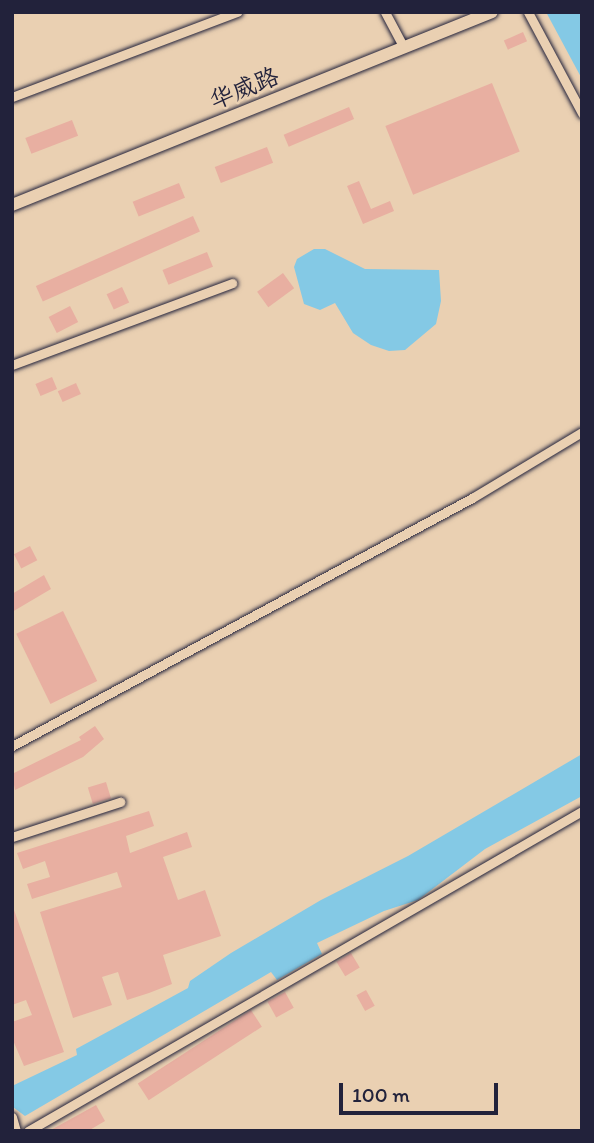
<!DOCTYPE html>
<meta charset="utf-8">
<style>
body{margin:0}
#map{position:relative;width:594px;height:1143px;overflow:hidden;background:#ead0b2;font-family:Itim,"LXGW WenKai TC",sans-serif}
div>[style]{position:absolute}
.water>*{inset:0;background:#84c9e5}
.building>*{inset:0;background:#e8afa1;transform-origin:0 0}
.roads{filter:drop-shadow(0 0 2px #22223b) drop-shadow(0 0 2px #22223b)}
.street>*{height:9px;margin:-4.5px;padding:0 4.5px;transform-origin:4.5px;border-radius:4.5px;background:#ead0b2}
.secondary>*{height:12px;margin:-6px;padding:0 6px;transform-origin:6px;border-radius:6px;background:#ead0b2}
span{translate:-50% -50%;white-space:nowrap;text-align:center;line-height:1.15;-webkit-text-stroke:5px #ead0b2;paint-order:stroke}
.street-label{font-size:24px;color:#22223b}
.frame{position:absolute;inset:0;border:14px solid #22223b;pointer-events:none}
.scale{position:absolute;left:339px;top:1083px;width:159px;height:32px;box-sizing:border-box;border:4px solid #22223b;border-top:0;padding-left:9px;font-size:21px;line-height:24px;white-space:nowrap;color:#22223b;-webkit-text-stroke:5px #ead0b2;paint-order:stroke}
</style>
<div id="map">
<div class="water">
<div style="clip-path:polygon(546px 12px,582px 12px,582px 79px)"></div>
<div style="clip-path:polygon(314px 249px,325px 249px,365px 269px,439px 270px,441px 301px,436px 324px,405px 350px,389px 351px,371px 345px,353px 333px,335px 303px,320px 310px,304px 304px,294px 267px,297px 259px)"></div>
<div style="clip-path:polygon(582px 754px,582px 796px,485px 849px,418px 900px,384px 911px,317px 943px,322px 954px,277px 980px,271px 972px,25px 1116px,13px 1107px,12px 1086px,77px 1055px,76px 1049px,188px 988px,190px 981px,231px 953px,321px 900px,408px 856px)"></div>
</div>
<div class="building">
<div style="left:523px;top:32px;width:10px;height:21px;rotate:66deg"></div>
<div style="left:492px;top:83px;width:74px;height:115px;rotate:68deg"></div>
<div style="left:349px;top:107px;width:13px;height:71px;rotate:67deg"></div>
<div style="left:72px;top:120px;width:17px;height:50px;rotate:69deg"></div>
<div style="left:267px;top:147px;width:17px;height:56px;rotate:69deg"></div>
<div style="clip-path:polygon(359px 181px,371px 209px,390px 201px,394px 211px,363px 224px,347px 186px)"></div>
<div style="left:179px;top:183px;width:16px;height:50px;rotate:68deg"></div>
<div style="left:193px;top:216px;width:17px;height:172px;rotate:66deg"></div>
<div style="left:207px;top:252px;width:16px;height:48px;rotate:68deg"></div>
<div style="left:283px;top:273px;width:19px;height:32px;rotate:54deg"></div>
<div style="left:122px;top:287px;width:17px;height:17px;rotate:65deg"></div>
<div style="left:70px;top:306px;width:18px;height:24px;rotate:63deg"></div>
<div style="left:52px;top:377px;width:13px;height:18px;rotate:67deg"></div>
<div style="left:76px;top:383px;width:12px;height:20px;rotate:66deg"></div>
<div style="left:30px;top:546px;width:16px;height:18px;rotate:63deg"></div>
<div style="clip-path:polygon(44px 575px,51px 589px,12px 612px,12px 594px)"></div>
<div style="left:63px;top:611px;width:78px;height:52px;rotate:64deg"></div>
<div style="clip-path:polygon(95px 726px,104px 739px,83px 757px,15px 790px,12px 774px,81px 740px,79px 737px)"></div>
<div style="left:106px;top:782px;width:17px;height:19px;rotate:73deg"></div>
<div style="clip-path:polygon(149px 811px,154px 826px,126px 836px,130px 853px,187px 832px,192px 847px,163px 857px,178px 900px,205px 890px,221px 936px,163px 955px,172px 984px,149px 993px,127px 1000px,118px 972px,102px 977px,112px 1005px,73px 1018px,40px 912px,122px 887px,117px 872px,32px 899px,27px 884px,50px 877px,45px 861px,23px 869px,17px 853px)"></div>
<div style="clip-path:polygon(13px 907px,64px 1052px,24px 1066px,12px 1038px,12px 1022px,32px 1015px,26px 1000px,12px 1005px)"></div>
<div style="left:351px;top:953px;width:17px;height:17px;rotate:59deg"></div>
<div style="left:366px;top:990px;width:18px;height:11px;rotate:61deg"></div>
<div style="left:285px;top:992px;width:18px;height:20px;rotate:61deg"></div>
<div style="left:251px;top:1010px;width:20px;height:135px;rotate:57deg"></div>
<div style="clip-path:polygon(96px 1105px,105px 1121px,88px 1131px,49px 1131px)"></div>
</div>
<div class="roads">
<div class="street">
<div style="left:385px;top:12px;width:40px;rotate:62deg"></div>
<div style="left:528px;top:12px;width:115px;rotate:61.9deg"></div>
<div style="left:12px;top:97px;width:241px;rotate:-20.7deg"></div>
<div style="left:12px;top:365px;width:235px;rotate:-20.4deg"></div>
<div style="left:12px;top:746px;width:523px;rotate:-28.33deg"></div>
<div style="left:472px;top:498px;width:128px;rotate:-31deg"></div>
<div style="left:12px;top:837px;width:114px;rotate:-18deg"></div>
<div style="left:12px;top:1117px;width:15px;rotate:74deg"></div>
<div style="left:28px;top:1131px;width:640px;rotate:-30.01deg"></div>
</div>
<div class="secondary">
<div style="left:12px;top:205px;width:517px;rotate:-21.9deg"></div>
</div>
</div>
<div class="street-label">
<span style="left:244px;top:88px;rotate:-22deg">华威路</span>
</div>
<div class="frame"></div>
<div class="scale">100 m</div>
</div>
